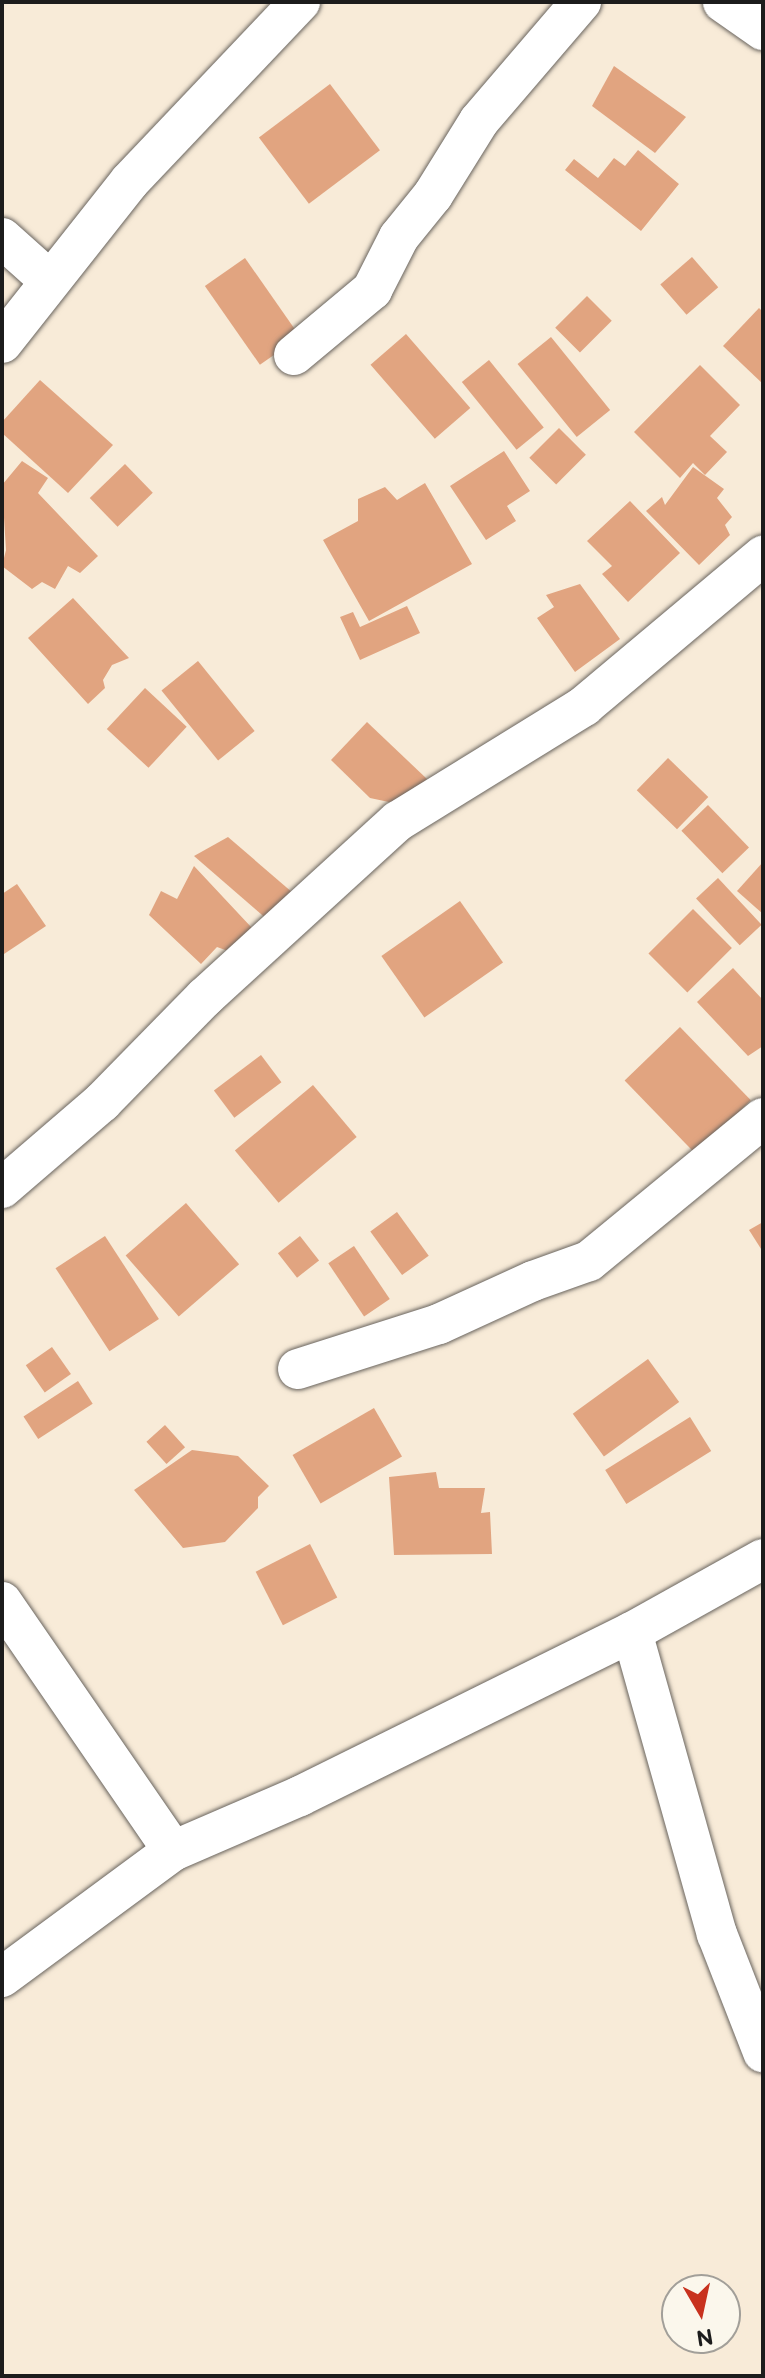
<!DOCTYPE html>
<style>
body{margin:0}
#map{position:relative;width:765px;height:2378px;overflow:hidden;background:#f8ebd8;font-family:"Balsamiq Sans",sans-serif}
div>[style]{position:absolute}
.building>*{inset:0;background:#e1a480;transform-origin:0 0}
.roads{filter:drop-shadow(0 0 2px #69645e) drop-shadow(0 0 2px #69645e)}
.minor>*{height:40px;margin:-20px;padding:0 20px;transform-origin:20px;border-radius:20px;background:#fff}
span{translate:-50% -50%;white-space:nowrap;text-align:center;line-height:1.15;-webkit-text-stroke:7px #fbf7ec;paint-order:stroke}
.frame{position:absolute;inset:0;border:4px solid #1c1c1c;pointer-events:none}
.north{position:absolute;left:661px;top:2274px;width:80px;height:80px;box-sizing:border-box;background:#fbf7ec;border:2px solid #a29f99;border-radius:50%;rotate:171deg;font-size:22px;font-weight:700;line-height:32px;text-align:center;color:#1c1c1c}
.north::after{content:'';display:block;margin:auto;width:28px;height:36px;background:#c8321e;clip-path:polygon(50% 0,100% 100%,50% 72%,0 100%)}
</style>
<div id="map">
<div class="building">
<div style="clip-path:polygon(614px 66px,686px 117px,655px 153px,592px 106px)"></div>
<div style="left:330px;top:84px;width:83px;height:89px;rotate:53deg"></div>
<div style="clip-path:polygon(638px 150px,679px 184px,641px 231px,565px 170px,574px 159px,598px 178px,614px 158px,625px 166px)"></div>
<div style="left:692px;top:257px;width:40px;height:42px;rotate:49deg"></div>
<div style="left:245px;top:258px;width:96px;height:49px;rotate:55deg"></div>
<div style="left:587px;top:296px;width:35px;height:45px;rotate:45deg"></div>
<div style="clip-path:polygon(759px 308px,763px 312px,763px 384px,723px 346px)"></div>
<div style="left:406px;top:334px;width:98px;height:47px;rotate:49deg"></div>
<div style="left:551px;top:337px;width:94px;height:43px;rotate:51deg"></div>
<div style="left:489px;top:360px;width:87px;height:35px;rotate:51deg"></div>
<div style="clip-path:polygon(700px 365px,740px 405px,710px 436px,727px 452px,705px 475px,693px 463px,680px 478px,634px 432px)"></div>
<div style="clip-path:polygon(40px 380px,113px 445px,68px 493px,2px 433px,2px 422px)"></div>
<div style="left:559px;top:428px;width:38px;height:42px;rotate:45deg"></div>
<div style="clip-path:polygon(504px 451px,530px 491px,507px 506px,516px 521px,486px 540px,450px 486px)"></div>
<div style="clip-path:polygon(22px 461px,48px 478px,38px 493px,98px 556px,80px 573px,68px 566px,55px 589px,42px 582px,32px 589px,2px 566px,6px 550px,2px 485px)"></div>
<div style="left:125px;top:464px;width:40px;height:49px;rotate:46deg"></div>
<div style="clip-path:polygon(693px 467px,724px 489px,717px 498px,732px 517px,725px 525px,730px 535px,699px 565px,646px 511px,662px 497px,665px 505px)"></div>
<div style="clip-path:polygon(425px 483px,472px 564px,369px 621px,323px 540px,358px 521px,358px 499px,385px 487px,397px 500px)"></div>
<div style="clip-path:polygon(630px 501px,680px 553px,628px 602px,602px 574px,612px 566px,587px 541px)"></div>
<div style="clip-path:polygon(580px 584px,620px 639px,575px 672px,537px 618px,554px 607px,546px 595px)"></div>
<div style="clip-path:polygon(73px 598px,129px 658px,112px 665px,103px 680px,105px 688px,88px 704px,28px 638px)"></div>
<div style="clip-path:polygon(407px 606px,420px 633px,360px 660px,340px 617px,353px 612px,360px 627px)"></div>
<div style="left:198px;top:661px;width:90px;height:47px;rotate:51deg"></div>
<div style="left:145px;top:688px;width:57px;height:56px;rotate:43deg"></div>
<div style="clip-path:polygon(367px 722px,427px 779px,403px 805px,370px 798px,331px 760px)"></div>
<div style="left:668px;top:758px;width:56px;height:45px;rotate:44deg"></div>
<div style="left:708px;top:805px;width:59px;height:37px;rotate:46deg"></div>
<div style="clip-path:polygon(228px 837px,293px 893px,269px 921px,194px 856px)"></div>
<div style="clip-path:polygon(763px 862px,763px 914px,737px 891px)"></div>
<div style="clip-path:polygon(194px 866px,252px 928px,228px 951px,217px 947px,201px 964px,149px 915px,161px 891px,177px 899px)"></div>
<div style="left:718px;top:878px;width:64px;height:30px;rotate:47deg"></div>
<div style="clip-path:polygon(17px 884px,46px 926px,4px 954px,2px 894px)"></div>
<div style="left:460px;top:901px;width:75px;height:96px;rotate:55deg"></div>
<div style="left:693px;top:909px;width:55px;height:63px;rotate:45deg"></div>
<div style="clip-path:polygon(733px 968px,763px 1000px,763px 1046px,748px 1056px,697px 1002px)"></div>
<div style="left:680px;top:1027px;width:102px;height:77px;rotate:46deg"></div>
<div style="left:261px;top:1055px;width:34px;height:59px;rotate:53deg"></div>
<div style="left:313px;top:1085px;width:68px;height:102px;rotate:50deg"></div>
<div style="left:186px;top:1203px;width:81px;height:80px;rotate:49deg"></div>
<div style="left:397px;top:1212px;width:54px;height:33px;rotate:54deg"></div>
<div style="clip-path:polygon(763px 1222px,763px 1252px,749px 1230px)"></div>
<div style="left:105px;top:1236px;width:99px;height:59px;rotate:57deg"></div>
<div style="left:300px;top:1236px;width:31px;height:28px;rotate:52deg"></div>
<div style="left:354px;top:1246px;width:64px;height:31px;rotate:56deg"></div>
<div style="left:52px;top:1347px;width:33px;height:32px;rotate:55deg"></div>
<div style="left:648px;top:1359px;width:53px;height:93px;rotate:54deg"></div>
<div style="left:78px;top:1381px;width:27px;height:65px;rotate:57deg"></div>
<div style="left:374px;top:1408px;width:56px;height:94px;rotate:60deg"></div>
<div style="left:690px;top:1417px;width:40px;height:100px;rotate:58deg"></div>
<div style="left:165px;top:1425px;width:30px;height:25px;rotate:48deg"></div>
<div style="clip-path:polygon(192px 1450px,238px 1456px,269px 1486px,258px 1497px,258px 1508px,225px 1542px,183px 1548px,134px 1490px)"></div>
<div style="clip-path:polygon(436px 1472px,439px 1488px,485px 1488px,481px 1513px,490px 1512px,492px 1554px,394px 1555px,389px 1477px)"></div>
<div style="left:310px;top:1544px;width:60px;height:61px;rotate:63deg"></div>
</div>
<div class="roads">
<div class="minor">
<div style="left:723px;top:2px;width:49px;rotate:35deg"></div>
<div style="left:2px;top:238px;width:63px;rotate:41.8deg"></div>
<div style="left:2px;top:343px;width:206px;rotate:-51.7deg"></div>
<div style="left:130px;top:181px;width:247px;rotate:-46.5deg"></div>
<div style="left:294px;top:355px;width:102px;rotate:-39.8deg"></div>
<div style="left:372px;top:290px;width:59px;rotate:-63deg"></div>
<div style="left:399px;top:237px;width:54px;rotate:-51deg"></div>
<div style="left:433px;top:195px;width:87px;rotate:-58.1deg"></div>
<div style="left:479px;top:121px;width:157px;rotate:-49.4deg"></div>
<div style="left:2px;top:1188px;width:132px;rotate:-40.7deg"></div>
<div style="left:102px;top:1102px;width:147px;rotate:-45.6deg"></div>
<div style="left:205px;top:997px;width:261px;rotate:-42.4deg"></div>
<div style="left:398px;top:821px;width:219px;rotate:-31.7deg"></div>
<div style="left:584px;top:706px;width:234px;rotate:-40deg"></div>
<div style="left:298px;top:1369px;width:148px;rotate:-17.7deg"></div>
<div style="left:439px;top:1324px;width:103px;rotate:-24.6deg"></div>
<div style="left:533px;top:1281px;width:59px;rotate:-19.7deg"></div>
<div style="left:589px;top:1261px;width:225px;rotate:-39.4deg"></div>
<div style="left:2px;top:1602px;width:302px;rotate:55.5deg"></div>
<div style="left:632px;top:1632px;width:314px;rotate:74.3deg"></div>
<div style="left:717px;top:1934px;width:127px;rotate:68.7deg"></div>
<div style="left:2px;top:1977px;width:212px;rotate:-36.4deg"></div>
<div style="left:173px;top:1851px;width:138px;rotate:-23.4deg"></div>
<div style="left:300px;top:1796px;width:370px;rotate:-26.3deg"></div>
<div style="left:632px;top:1632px;width:150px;rotate:-29.1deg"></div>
</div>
</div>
<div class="frame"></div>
<div class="north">N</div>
</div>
